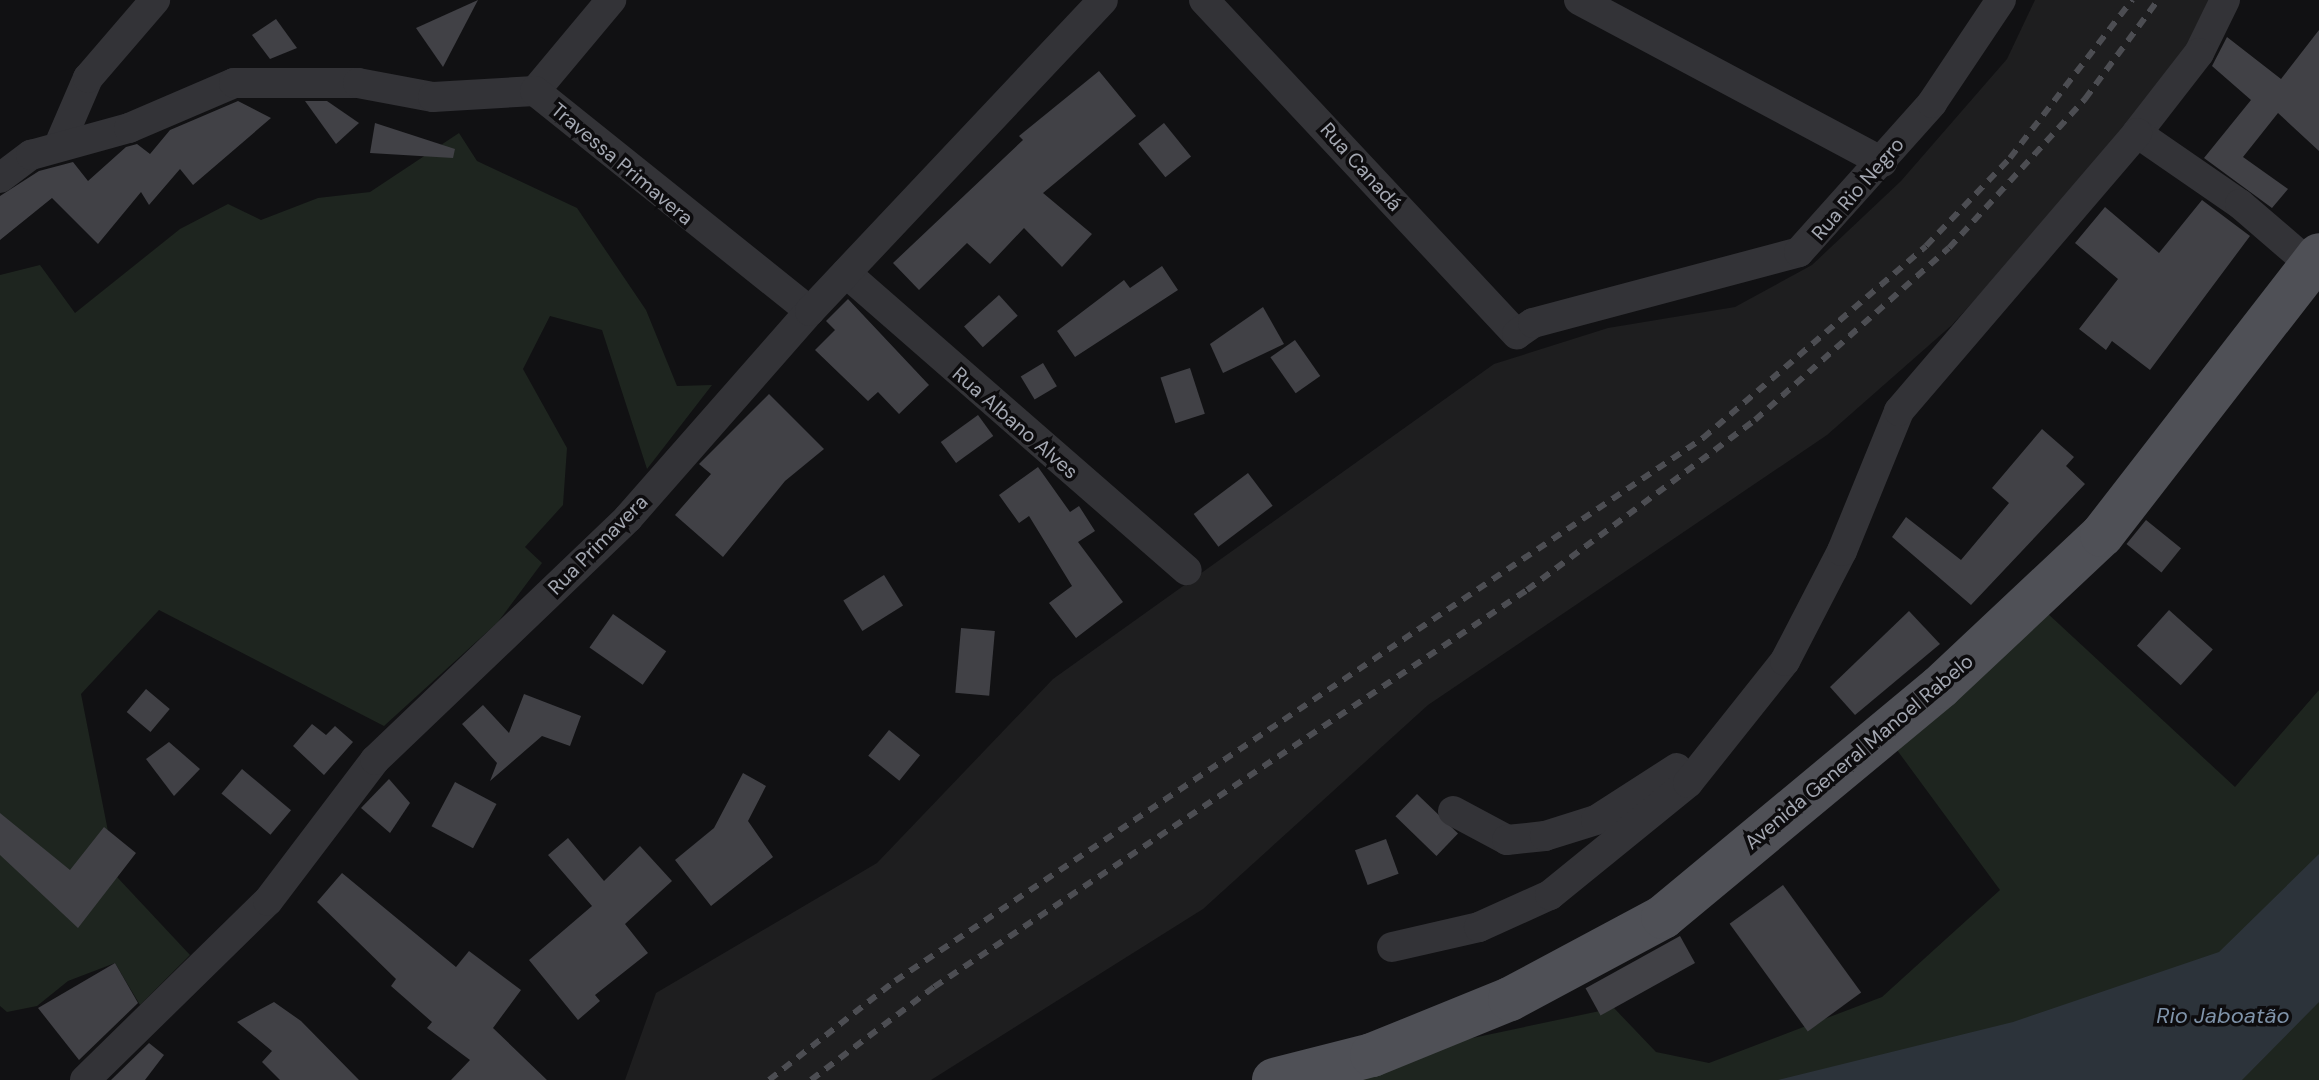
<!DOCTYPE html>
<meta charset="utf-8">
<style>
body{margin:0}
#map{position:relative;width:2319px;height:1080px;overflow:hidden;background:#111113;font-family:"DM Sans",sans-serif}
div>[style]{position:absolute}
.built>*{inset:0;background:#1e1e1f}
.green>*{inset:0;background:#1e251f}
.water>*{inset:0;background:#2c333a}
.building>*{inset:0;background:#414146;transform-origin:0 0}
.street>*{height:30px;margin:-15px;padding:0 15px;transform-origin:15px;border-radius:15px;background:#333337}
.primary>*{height:44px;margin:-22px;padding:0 22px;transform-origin:22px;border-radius:22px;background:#4f5056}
.rail>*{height:6px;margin-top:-3px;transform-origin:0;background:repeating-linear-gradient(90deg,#4c4d52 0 10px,transparent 0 18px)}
span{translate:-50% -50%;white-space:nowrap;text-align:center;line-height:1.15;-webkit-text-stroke:7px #0d0c0e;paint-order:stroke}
.street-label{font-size:20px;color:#a4a8b2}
.water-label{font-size:22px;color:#7f93a9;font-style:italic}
</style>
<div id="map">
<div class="built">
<div style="clip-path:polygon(2035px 0,2213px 0,2196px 39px,2076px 188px,1952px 325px,1827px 435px,1428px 705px,1203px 909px,931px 1080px,625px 1080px,656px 993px,877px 863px,1053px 679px,1494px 364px,1608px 328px,1735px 307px,1812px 265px,1901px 181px,2007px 59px)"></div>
</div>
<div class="green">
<div style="clip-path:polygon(459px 133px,477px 161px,577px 208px,646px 310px,677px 386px,712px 385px,647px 469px,602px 330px,550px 316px,523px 369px,567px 448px,563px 505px,525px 547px,542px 563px,498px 622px,384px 726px,159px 610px,81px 694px,117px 877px,190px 955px,140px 1005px,115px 963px,68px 981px,37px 1006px,7px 1012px,0 1006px,0 275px,40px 265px,75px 313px,180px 229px,228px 204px,261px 220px,318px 198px,370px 192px)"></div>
<div style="clip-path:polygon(2046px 612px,2235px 787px,2319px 690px,2319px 1080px,1334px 1080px,1444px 1044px,1614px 1008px,1656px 1052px,1709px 1063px,1882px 997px,2000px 890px,1894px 746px)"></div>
</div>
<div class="water">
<div style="clip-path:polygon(2319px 854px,2319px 1002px,2242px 1080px,1778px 1080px,2013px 1022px,2219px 952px)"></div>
</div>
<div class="building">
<div style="clip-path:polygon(478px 0,443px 67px,416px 28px)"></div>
<div style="clip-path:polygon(276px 19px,297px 48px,270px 59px,252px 35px)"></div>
<div style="clip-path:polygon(2319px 30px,2319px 151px,2278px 113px,2243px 157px,2288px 189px,2272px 208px,2204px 158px,2251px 100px,2212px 66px,2227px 37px,2281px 79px)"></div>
<div style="clip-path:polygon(1099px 71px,1136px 116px,1043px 193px,1092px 234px,1062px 267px,1024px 228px,990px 264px,967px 243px,919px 290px,893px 263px,1023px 140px,1019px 136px)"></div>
<div style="clip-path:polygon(238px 101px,271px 118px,193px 185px,180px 169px,149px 205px,141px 192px,98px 244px,52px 198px,0 240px,0 196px,39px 171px,73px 162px,88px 181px,126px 147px,137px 144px,150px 154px,170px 130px)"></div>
<div style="clip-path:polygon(305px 101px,327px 101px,359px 123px,336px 144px)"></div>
<div style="clip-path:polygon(375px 123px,455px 149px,453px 158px,370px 153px)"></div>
<div style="left:1164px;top:123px;width:43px;height:33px;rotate:51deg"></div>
<div style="clip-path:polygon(2202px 200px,2250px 236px,2150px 370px,2112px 341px,2106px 350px,2079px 329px,2118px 279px,2075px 243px,2105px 207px,2159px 253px)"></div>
<div style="clip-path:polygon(1162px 266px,1178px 290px,1075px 357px,1057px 331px,1124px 280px,1130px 288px)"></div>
<div style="left:999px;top:295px;width:28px;height:47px;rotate:48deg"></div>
<div style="clip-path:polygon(848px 299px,929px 385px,899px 414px,878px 392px,868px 401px,815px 350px,835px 330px,826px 321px)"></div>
<div style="clip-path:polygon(1263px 307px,1284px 344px,1223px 373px,1210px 344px)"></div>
<div style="left:1295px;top:340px;width:44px;height:30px;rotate:55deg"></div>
<div style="left:1043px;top:363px;width:27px;height:26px;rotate:59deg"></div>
<div style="left:1190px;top:368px;width:48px;height:31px;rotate:72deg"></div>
<div style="clip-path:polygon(769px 394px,824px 449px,785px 481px,723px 557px,675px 515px,711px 474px,699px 464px)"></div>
<div style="left:978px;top:415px;width:26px;height:46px;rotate:54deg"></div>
<div style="clip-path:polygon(2042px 429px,2074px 457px,2066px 466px,2085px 484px,1971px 605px,1892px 537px,1906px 517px,1961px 560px,2009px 503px,1992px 488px)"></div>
<div style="clip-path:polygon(1038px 467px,1070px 512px,1079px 506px,1095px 531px,1078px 542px,1123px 602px,1076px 638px,1049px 603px,1072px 586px,1029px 516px,1019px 523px,999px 495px)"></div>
<div style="left:1248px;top:473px;width:41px;height:68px;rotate:53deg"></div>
<div style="left:2146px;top:520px;width:45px;height:31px;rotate:39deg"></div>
<div style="left:884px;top:575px;width:36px;height:48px;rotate:58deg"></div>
<div style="left:2169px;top:610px;width:59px;height:48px;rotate:42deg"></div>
<div style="clip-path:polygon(1909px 611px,1940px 644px,1855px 715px,1830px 687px)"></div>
<div style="left:613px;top:614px;width:65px;height:41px;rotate:35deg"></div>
<div style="left:961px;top:628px;width:34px;height:65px;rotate:5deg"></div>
<div style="left:146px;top:689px;width:31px;height:30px;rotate:40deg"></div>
<div style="clip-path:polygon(524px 694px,581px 716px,570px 746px,542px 736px,490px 781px,497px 763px,462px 724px,483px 705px,509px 733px)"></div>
<div style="clip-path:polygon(312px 724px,326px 735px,335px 726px,353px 742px,324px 775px,293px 746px)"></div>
<div style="left:889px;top:730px;width:40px;height:33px;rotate:39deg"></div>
<div style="clip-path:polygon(169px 742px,200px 769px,174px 796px,146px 759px)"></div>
<div style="left:242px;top:769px;width:64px;height:32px;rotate:40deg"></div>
<div style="clip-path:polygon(743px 773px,766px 786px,748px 821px,773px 857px,711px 906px,675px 860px,714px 828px)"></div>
<div style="clip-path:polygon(389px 779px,410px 803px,390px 833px,361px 808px)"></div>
<div style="left:455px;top:782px;width:47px;height:50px;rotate:28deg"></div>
<div style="left:1417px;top:794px;width:57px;height:31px;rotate:44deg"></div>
<div style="clip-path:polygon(0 813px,70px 870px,104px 827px,136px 853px,78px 928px,0 855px)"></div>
<div style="clip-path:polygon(568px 838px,604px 881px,640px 846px,672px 881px,625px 924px,648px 953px,595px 995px,600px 1001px,578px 1020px,529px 960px,592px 906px,548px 855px)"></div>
<div style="left:1386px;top:839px;width:37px;height:33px;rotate:70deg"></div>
<div style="clip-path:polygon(342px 873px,456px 967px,469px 951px,521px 990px,493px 1028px,547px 1080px,451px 1080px,470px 1060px,427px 1028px,432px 1022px,391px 986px,396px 979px,317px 902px)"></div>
<div style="left:1783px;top:885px;width:133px;height:66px;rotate:54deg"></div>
<div style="left:1680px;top:936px;width:31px;height:108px;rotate:61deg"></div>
<div style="clip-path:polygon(115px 963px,138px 1003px,79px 1060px,38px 1008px)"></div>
<div style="clip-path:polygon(274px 1002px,301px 1021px,359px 1080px,280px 1080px,262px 1062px,272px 1051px,237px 1022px)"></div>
<div style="clip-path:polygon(149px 1043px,164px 1055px,145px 1080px,111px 1080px)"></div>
</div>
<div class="street">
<div style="left:1204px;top:0;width:458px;rotate:46.9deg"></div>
<div style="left:1517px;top:334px;width:19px;rotate:-35deg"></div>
<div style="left:1533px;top:323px;width:275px;rotate:-14.9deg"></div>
<div style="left:1799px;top:252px;width:200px;rotate:-48.2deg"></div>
<div style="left:1932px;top:103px;width:124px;rotate:-56.2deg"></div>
<div style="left:1579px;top:0;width:344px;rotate:28.1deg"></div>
<div style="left:2225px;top:0;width:59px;rotate:116.1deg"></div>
<div style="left:2199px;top:53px;width:101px;rotate:127.8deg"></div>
<div style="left:2137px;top:133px;width:125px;rotate:34.6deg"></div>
<div style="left:2240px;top:204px;width:94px;rotate:40.7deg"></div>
<div style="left:535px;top:91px;width:119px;rotate:-50.1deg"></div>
<div style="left:60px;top:143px;width:71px;rotate:-66.7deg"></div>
<div style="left:88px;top:78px;width:103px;rotate:-49.3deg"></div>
<div style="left:0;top:178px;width:39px;rotate:-37deg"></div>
<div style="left:31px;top:155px;width:102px;rotate:-15.4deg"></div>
<div style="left:129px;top:128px;width:114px;rotate:-23.2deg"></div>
<div style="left:234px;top:83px;width:124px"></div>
<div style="left:358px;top:83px;width:76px;rotate:10.6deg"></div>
<div style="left:433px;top:97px;width:102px;rotate:-3.4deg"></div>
<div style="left:535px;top:91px;width:352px;rotate:38.7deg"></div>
<div style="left:846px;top:273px;width:452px;rotate:41.1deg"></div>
<div style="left:1453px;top:811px;width:61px;rotate:28.2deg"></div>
<div style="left:1507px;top:840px;width:38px;rotate:-6deg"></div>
<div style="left:1545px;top:836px;width:53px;rotate:-17.4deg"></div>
<div style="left:1596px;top:820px;width:96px;rotate:-32.7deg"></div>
<div style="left:1392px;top:947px;width:89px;rotate:-12.9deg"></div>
<div style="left:1479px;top:927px;width:78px;rotate:-24.3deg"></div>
<div style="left:1550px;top:895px;width:178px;rotate:-39.1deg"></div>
<div style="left:1688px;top:783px;width:156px;rotate:-51.5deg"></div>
<div style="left:1785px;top:661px;width:124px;rotate:-62.6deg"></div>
<div style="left:1842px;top:551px;width:151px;rotate:-67.8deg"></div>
<div style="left:1899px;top:411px;width:366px;rotate:-49.4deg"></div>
<div style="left:85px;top:1080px;width:256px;rotate:-44.4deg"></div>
<div style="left:268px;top:901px;width:177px;rotate:-52.8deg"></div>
<div style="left:375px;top:760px;width:350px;rotate:-43.7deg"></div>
<div style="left:628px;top:518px;width:276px;rotate:-48.7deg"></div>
<div style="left:810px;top:311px;width:427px;rotate:-46.7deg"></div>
</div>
<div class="primary">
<div style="left:1274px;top:1080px;width:101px;rotate:-14.3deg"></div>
<div style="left:1372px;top:1055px;width:149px;rotate:-22.1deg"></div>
<div style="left:1510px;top:999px;width:174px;rotate:-28.2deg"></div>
<div style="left:1663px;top:917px;width:360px;rotate:-39.7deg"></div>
<div style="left:1940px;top:687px;width:222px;rotate:-43.2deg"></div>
<div style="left:2102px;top:535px;width:354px;rotate:-52.2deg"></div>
</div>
<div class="rail">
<div style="left:769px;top:1080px;width:160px;rotate:-38.2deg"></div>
<div style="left:895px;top:981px;width:974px;rotate:-33.9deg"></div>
<div style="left:1703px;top:438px;width:294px;rotate:-40.7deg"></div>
<div style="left:1926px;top:246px;width:122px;rotate:-46.3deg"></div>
<div style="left:2010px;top:158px;width:200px;rotate:-52.3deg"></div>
<div style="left:811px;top:1080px;width:154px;rotate:-37.1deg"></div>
<div style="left:934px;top:987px;width:714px;rotate:-33.8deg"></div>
<div style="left:1527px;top:590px;width:284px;rotate:-36.7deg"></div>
<div style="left:1755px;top:420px;width:259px;rotate:-41.6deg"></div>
<div style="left:1949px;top:248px;width:202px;rotate:-47.6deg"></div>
<div style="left:2085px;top:99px;width:123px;rotate:-53.6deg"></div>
</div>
<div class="street-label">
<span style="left:622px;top:164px;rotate:40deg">Travessa Primavera</span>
<span style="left:1361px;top:167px;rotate:48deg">Rua Canadá</span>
<span style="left:1858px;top:189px;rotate:-49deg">Rua Rio Negro</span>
<span style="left:1015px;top:423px;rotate:41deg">Rua Albano Alves</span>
<span style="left:598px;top:545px;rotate:-45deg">Rua Primavera</span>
<span style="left:1859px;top:752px;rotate:-40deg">Avenida General Manoel Rabelo</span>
</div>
<div class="water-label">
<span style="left:2223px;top:1016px">Rio Jaboatão</span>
</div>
</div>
